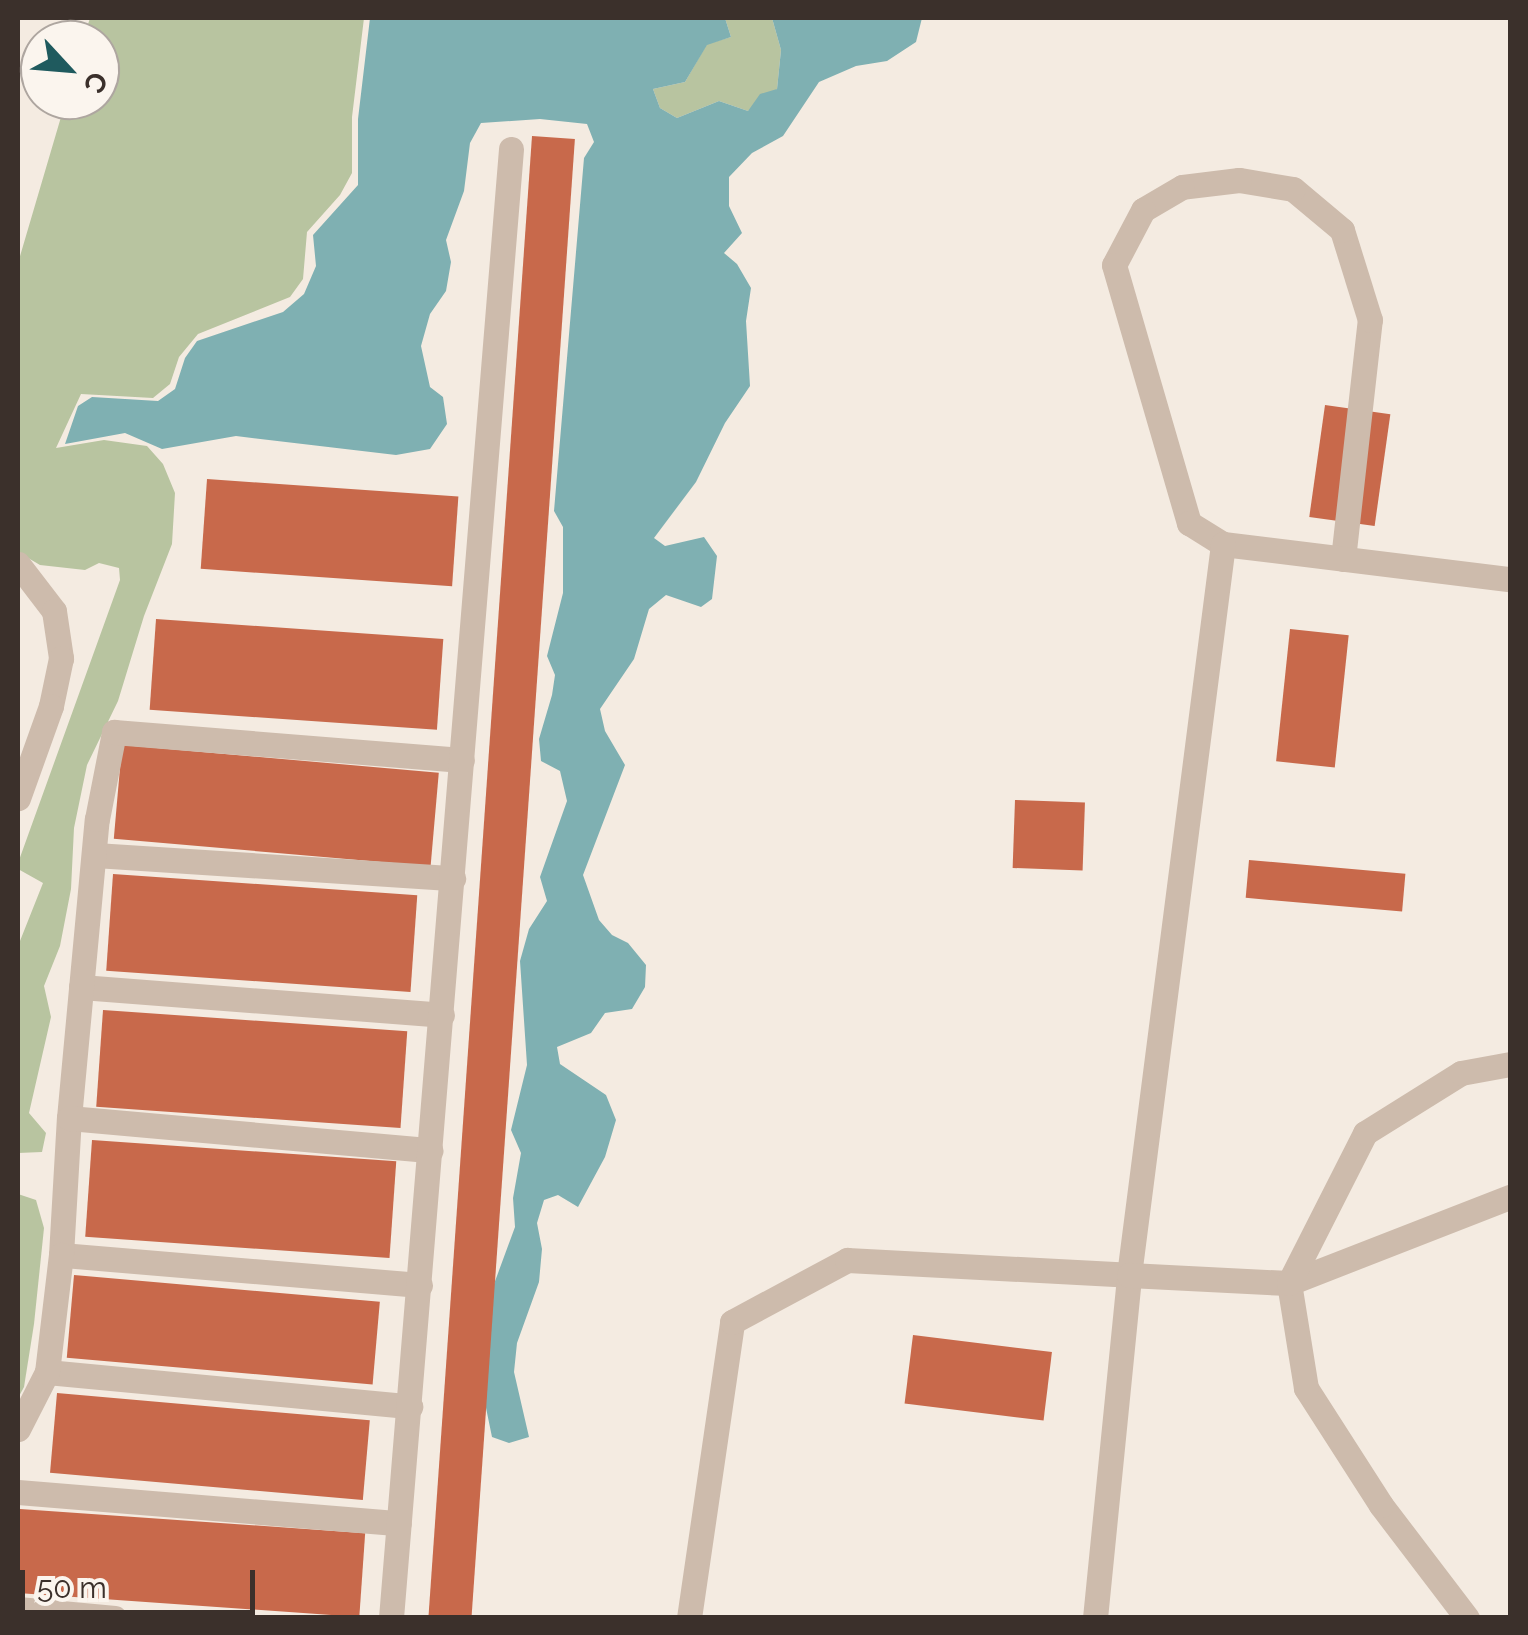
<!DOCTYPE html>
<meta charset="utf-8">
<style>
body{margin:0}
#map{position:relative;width:1528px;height:1635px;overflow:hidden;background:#f4ebe1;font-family:Raleway,sans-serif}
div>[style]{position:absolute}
.green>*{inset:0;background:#b8c4a0}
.water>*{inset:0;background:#7fb0b2}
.building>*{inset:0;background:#c8694b;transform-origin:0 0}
.minor>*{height:25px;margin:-12.5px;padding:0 12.5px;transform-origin:12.5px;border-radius:12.5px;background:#cdbbac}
span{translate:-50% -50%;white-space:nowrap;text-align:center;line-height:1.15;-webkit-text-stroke:8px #fbf5ee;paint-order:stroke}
.frame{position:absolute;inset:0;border:20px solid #3b302b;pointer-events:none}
.north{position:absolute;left:20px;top:20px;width:100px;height:100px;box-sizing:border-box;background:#fbf5ee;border:2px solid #aea6a0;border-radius:50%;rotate:116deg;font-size:28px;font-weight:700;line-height:40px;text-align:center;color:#3b302b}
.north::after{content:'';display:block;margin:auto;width:35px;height:45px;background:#1f5a5e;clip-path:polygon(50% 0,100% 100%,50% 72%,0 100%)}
.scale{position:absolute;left:20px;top:1570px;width:235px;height:45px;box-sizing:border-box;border:5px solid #3b302b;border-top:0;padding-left:12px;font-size:30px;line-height:35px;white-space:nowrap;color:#3b302b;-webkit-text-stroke:8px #fbf5ee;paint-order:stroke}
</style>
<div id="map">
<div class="green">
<div style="clip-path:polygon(90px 18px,364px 18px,352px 117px,352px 173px,340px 195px,307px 232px,303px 279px,290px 297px,198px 334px,179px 357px,170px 384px,153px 398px,81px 394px,56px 448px,104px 440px,147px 446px,163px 464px,175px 493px,172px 544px,144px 616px,118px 701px,87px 765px,74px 828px,71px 889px,60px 946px,44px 986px,51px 1017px,29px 1113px,46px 1133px,42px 1152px,18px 1153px,18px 946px,43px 883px,18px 869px,18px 863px,120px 580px,119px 568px,99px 563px,85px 570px,40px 565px,18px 552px,18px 263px,66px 100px,100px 100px,100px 40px,83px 40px)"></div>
<div style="clip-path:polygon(725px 18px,772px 18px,781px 50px,777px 89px,748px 111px,719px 101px,677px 118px,660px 108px,653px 89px,685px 82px,707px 44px,731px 37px)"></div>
<div style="clip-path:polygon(18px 1194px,36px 1200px,44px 1228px,34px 1324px,24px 1387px,18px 1398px)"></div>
</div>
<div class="water">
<div style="clip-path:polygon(370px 18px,725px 18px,731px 37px,707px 45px,685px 82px,653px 89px,660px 108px,677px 118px,719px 101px,748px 111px,760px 94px,777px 89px,781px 50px,772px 18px,922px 18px,916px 42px,887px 61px,856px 66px,819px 82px,783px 136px,752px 153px,729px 177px,729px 206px,742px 233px,724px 253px,737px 264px,751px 288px,746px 321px,750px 386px,725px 423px,696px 482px,654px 538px,665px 546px,704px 537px,717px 556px,712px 599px,701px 607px,666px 595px,649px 609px,634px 659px,600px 709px,605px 731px,625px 765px,583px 875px,599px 920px,612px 935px,628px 943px,646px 965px,645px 987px,632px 1009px,605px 1013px,591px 1033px,557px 1047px,560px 1064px,606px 1095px,616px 1120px,605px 1157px,578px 1207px,558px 1195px,544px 1200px,537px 1223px,542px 1249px,539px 1282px,517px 1343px,514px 1372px,529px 1437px,509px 1443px,492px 1437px,485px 1403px,494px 1284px,515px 1227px,513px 1198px,521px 1153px,511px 1130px,527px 1065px,520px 961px,529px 929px,547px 901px,540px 877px,567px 801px,560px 771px,541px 761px,539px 739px,552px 695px,555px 675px,547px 656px,563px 593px,563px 527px,554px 511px,584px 158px,594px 142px,587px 124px,540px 119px,481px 123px,470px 143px,464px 191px,446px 240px,451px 262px,446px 291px,430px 314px,421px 346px,430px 387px,443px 397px,447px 424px,430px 449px,396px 455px,236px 436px,162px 449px,125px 433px,65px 444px,78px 406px,92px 397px,158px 401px,175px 389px,185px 358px,197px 341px,283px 312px,304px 294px,316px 266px,313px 235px,358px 185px,358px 119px)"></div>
</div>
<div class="building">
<div style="left:532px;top:136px;width:43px;height:1487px;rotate:4deg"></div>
<div style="left:1325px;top:405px;width:66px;height:113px;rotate:8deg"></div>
<div style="left:207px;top:479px;width:252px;height:90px;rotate:4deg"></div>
<div style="left:156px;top:619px;width:288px;height:91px;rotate:4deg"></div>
<div style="left:1290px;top:629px;width:59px;height:133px;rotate:6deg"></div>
<div style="left:122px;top:745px;width:318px;height:94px;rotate:5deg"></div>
<div style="left:1015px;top:800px;width:70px;height:68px;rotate:2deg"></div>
<div style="left:1249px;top:860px;width:157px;height:38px;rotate:5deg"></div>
<div style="left:113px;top:874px;width:305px;height:97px;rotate:4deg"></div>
<div style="left:103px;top:1010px;width:305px;height:97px;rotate:4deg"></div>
<div style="left:92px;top:1140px;width:305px;height:97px;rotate:4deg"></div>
<div style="left:74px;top:1275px;width:307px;height:83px;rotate:5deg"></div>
<div style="left:913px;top:1335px;width:140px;height:69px;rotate:7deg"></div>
<div style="left:57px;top:1393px;width:314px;height:80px;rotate:5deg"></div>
<div style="left:20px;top:1509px;width:346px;height:84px;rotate:4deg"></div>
</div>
<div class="minor">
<div style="left:1343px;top:559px;width:241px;rotate:-83.6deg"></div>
<div style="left:1370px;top:320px;width:94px;rotate:-107.3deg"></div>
<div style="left:1342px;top:230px;width:64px;rotate:-140.1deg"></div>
<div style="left:1293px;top:189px;width:55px;rotate:-170.5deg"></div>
<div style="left:1239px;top:180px;width:57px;rotate:173deg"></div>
<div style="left:1182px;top:187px;width:45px;rotate:149.5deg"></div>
<div style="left:1143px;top:210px;width:62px;rotate:117.8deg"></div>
<div style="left:1114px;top:265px;width:269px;rotate:73.8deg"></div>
<div style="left:1189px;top:523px;width:40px;rotate:32deg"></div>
<div style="left:1223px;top:544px;width:289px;rotate:7deg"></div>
<div style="left:18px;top:564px;width:59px;rotate:52.5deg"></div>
<div style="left:54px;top:611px;width:48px;rotate:81.5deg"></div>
<div style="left:61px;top:658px;width:49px;rotate:101.8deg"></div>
<div style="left:51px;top:706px;width:98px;rotate:109.7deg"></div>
<div style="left:95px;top:855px;width:359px;rotate:3.7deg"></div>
<div style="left:81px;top:987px;width:362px;rotate:4.4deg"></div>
<div style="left:69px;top:1118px;width:300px;rotate:-84.7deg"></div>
<div style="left:97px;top:819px;width:89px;rotate:-78.9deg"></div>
<div style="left:114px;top:732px;width:349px;rotate:4.6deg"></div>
<div style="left:420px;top:1285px;width:360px;rotate:-175.2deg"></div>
<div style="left:61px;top:1255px;width:137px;rotate:-86.7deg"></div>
<div style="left:69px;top:1118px;width:363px;rotate:5.1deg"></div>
<div style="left:47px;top:1372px;width:365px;rotate:5.4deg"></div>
<div style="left:18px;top:1429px;width:64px;rotate:-63deg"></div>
<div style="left:47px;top:1372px;width:118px;rotate:-83.2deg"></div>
<div style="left:18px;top:1492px;width:382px;rotate:4.7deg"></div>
<div style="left:18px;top:1609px;width:97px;rotate:5.3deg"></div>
<div style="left:391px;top:1618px;width:1474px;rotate:-85.33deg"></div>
<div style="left:689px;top:1618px;width:299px;rotate:-81.7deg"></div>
<div style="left:732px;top:1322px;width:131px;rotate:-28.3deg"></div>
<div style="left:847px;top:1260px;width:282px;rotate:3deg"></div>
<div style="left:1129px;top:1275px;width:737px;rotate:-82.67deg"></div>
<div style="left:1095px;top:1618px;width:345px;rotate:-84.3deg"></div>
<div style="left:1129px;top:1275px;width:160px;rotate:2.9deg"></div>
<div style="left:1289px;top:1283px;width:237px;rotate:-21.3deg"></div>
<div style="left:1467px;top:1618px;width:142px;rotate:-127.3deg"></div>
<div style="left:1381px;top:1505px;width:139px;rotate:-122.7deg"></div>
<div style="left:1306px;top:1388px;width:106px;rotate:-99.2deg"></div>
<div style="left:1289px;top:1283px;width:168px;rotate:-63.1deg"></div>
<div style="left:1365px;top:1133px;width:113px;rotate:-32deg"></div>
<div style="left:1461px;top:1073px;width:50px;rotate:-10.4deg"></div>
</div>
<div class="frame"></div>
<div class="north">С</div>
<div class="scale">50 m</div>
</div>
